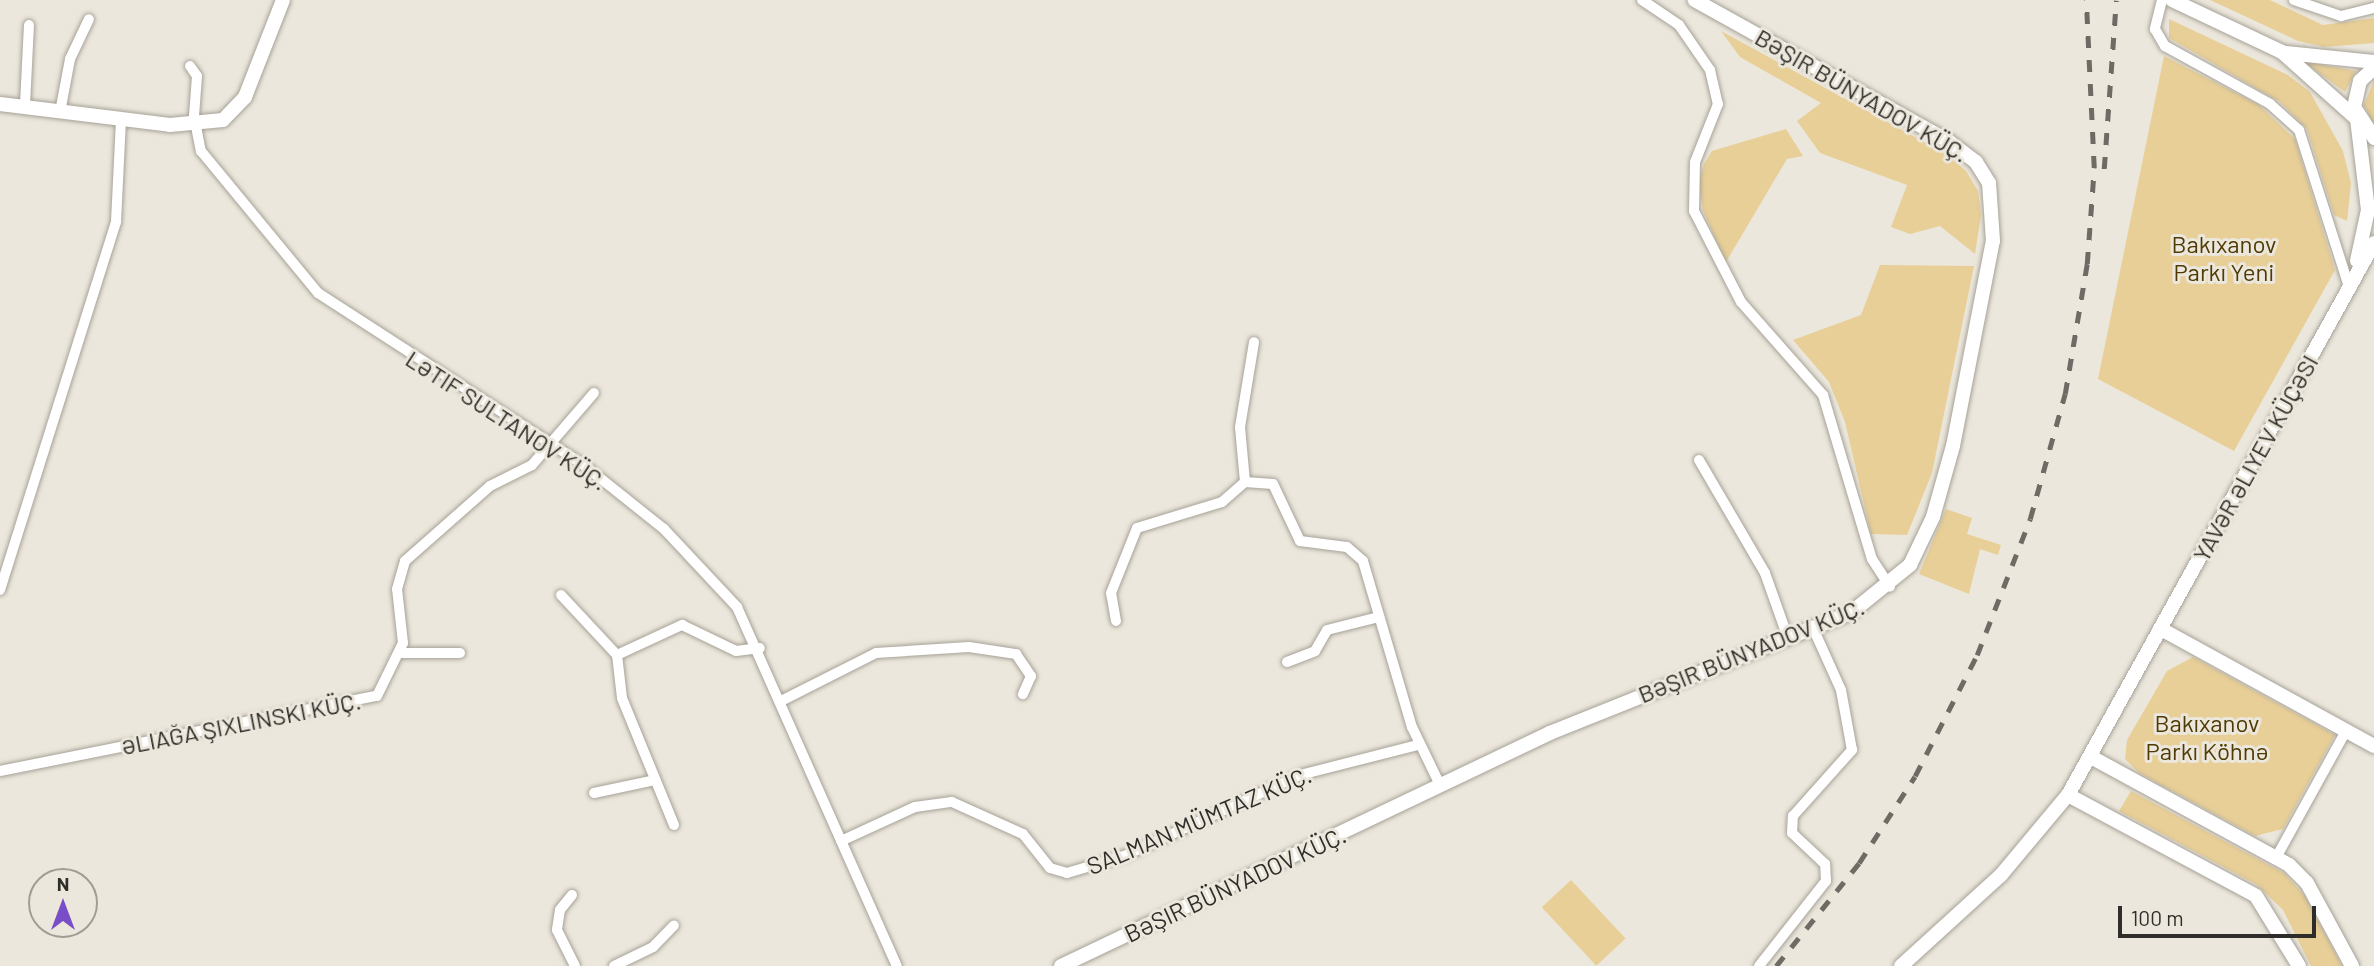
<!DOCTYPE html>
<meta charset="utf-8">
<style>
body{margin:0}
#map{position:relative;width:2374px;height:966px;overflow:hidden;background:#ece7dc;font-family:Barlow,sans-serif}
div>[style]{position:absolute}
.green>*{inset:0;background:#e8cf97;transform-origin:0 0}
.roads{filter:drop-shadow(0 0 2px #a7a298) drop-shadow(0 0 2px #a7a298)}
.street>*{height:10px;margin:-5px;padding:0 5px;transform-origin:5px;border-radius:5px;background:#fff}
.secondary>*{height:14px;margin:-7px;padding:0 7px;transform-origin:7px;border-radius:7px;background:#fff}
.rail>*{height:4.5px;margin-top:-2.25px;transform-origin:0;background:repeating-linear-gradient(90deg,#6e6b65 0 12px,transparent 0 24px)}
span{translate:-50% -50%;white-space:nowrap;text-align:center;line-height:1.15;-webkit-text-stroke:6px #ece7dc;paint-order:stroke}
.street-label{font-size:24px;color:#2f2d29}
.park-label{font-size:24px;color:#4e3a02}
.north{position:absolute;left:28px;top:868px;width:70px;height:70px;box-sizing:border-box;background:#ece7dc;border:2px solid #a09d94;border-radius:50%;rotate:0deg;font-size:19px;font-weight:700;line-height:28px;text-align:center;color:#2f2d29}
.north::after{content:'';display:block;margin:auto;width:24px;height:32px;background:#794dc6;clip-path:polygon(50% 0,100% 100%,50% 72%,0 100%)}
.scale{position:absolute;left:2118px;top:906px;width:198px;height:32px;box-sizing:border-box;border:4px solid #2f2d29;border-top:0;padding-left:9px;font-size:21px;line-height:24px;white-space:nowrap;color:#2f2d29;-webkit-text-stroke:5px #ece7dc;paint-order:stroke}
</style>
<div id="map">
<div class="green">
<div style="clip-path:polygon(2210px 0,2270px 0,2323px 25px,2374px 18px,2374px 43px,2324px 47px,2298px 41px)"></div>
<div style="clip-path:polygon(2169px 19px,2288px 75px,2310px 92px,2343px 151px,2351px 183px,2347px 221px,2334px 215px,2307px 129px,2280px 102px,2169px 38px)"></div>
<div style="clip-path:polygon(1721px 31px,1946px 154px,1966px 171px,1978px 191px,1981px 215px,1975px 254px,1940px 226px,1910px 234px,1891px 227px,1907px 185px,1820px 153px,1797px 121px,1821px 103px,1740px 57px)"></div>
<div style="clip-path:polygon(2164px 56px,2259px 105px,2295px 139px,2335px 270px,2234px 451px,2098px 379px)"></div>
<div style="clip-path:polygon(2303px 61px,2356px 71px,2345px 92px)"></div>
<div style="clip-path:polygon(2374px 80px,2374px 125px,2364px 105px)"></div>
<div style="clip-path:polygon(1786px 129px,1803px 156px,1787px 159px,1726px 262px,1703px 211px,1699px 183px,1704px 164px,1712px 151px)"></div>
<div style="clip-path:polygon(1880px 265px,1974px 266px,1932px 473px,1907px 535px,1871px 534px,1845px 422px,1829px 382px,1793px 340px,1861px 315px)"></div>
<div style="clip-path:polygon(1946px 509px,1972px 518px,1967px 534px,2001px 545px,1998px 555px,1980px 549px,1969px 594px,1919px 574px)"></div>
<div style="clip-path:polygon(2193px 657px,2335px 735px,2283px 829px,2255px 836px,2139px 773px,2125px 759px,2127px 740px,2167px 671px)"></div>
<div style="clip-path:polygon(2131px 791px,2284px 873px,2305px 896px,2342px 966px,2311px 966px,2283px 910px,2257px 885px,2119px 811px)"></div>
<div style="left:1571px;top:880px;width:80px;height:40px;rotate:47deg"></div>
</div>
<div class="roads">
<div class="street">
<div style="left:1642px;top:0;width:45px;rotate:34deg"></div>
<div style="left:1679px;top:25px;width:55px;rotate:55.4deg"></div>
<div style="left:1710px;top:70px;width:35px;rotate:77deg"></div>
<div style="left:1718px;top:104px;width:62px;rotate:111.6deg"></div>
<div style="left:1695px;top:162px;width:49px;rotate:91.2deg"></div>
<div style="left:1694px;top:211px;width:102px;rotate:62.7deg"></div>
<div style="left:1741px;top:302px;width:124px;rotate:48.6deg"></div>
<div style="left:1823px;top:395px;width:171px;rotate:73.4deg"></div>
<div style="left:1872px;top:559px;width:33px;rotate:57deg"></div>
<div style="left:2162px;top:0;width:30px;rotate:104deg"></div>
<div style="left:2155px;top:29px;width:20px;rotate:60deg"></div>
<div style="left:2165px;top:46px;width:120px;rotate:28.9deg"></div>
<div style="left:2270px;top:104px;width:39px;rotate:42deg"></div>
<div style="left:2299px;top:130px;width:165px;rotate:72.3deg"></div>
<div style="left:2294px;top:0;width:50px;rotate:18.8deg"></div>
<div style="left:2341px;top:16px;width:34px;rotate:-14deg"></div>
<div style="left:190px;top:66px;width:12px;rotate:55deg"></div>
<div style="left:197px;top:76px;width:40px;rotate:94.3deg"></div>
<div style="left:194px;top:116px;width:36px;rotate:79deg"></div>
<div style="left:201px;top:151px;width:184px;rotate:50.5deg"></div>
<div style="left:318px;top:293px;width:318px;rotate:32.9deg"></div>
<div style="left:585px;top:466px;width:101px;rotate:38.6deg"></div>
<div style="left:664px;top:529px;width:107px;rotate:46.9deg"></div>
<div style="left:737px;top:607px;width:393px;rotate:66deg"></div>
<div style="left:25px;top:104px;width:79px;rotate:-87.1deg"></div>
<div style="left:61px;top:107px;width:49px;rotate:-79.4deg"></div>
<div style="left:70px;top:59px;width:44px;rotate:-64.6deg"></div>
<div style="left:1699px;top:460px;width:131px;rotate:59.7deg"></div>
<div style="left:1765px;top:573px;width:69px;rotate:70.5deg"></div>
<div style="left:1245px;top:482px;width:55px;rotate:-95.2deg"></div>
<div style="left:1240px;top:427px;width:86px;rotate:-80.6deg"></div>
<div style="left:0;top:590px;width:386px;rotate:-72.5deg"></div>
<div style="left:116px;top:222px;width:104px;rotate:-87.2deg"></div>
<div style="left:561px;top:595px;width:82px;rotate:47deg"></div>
<div style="left:1116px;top:621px;width:28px;rotate:-100deg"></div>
<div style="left:1111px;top:593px;width:70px;rotate:-68.2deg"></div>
<div style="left:1137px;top:528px;width:89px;rotate:-17deg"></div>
<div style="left:1222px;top:502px;width:30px;rotate:-41deg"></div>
<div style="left:1245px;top:482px;width:28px;rotate:4deg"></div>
<div style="left:1273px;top:484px;width:63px;rotate:64.7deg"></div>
<div style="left:1300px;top:541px;width:47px;rotate:7.3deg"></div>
<div style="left:1347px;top:547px;width:21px;rotate:41deg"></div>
<div style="left:1363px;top:561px;width:173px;rotate:73.6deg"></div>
<div style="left:1412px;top:727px;width:64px;rotate:64.2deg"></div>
<div style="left:401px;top:653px;width:59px"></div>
<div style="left:1287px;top:662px;width:30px;rotate:-21deg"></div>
<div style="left:1315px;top:651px;width:24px;rotate:-60deg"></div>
<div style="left:1327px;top:630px;width:54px;rotate:-14deg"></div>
<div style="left:783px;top:700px;width:104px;rotate:-26.8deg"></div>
<div style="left:876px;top:653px;width:93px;rotate:-3.7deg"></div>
<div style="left:969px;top:647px;width:48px;rotate:8.5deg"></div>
<div style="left:1016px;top:654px;width:27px;rotate:56deg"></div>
<div style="left:1031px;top:676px;width:20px;rotate:114deg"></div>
<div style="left:0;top:771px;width:384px;rotate:-11.3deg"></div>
<div style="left:377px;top:696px;width:59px;rotate:-63.9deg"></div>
<div style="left:403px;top:643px;width:54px;rotate:-96.3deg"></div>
<div style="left:397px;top:589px;width:29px;rotate:-74deg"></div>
<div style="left:405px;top:561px;width:113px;rotate:-41.4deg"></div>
<div style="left:490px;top:486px;width:47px;rotate:-26.6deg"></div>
<div style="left:532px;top:465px;width:95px;rotate:-49.3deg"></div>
<div style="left:594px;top:793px;width:62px;rotate:-12deg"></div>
<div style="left:674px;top:825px;width:137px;rotate:-112.3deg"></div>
<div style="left:622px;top:698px;width:43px;rotate:-96.6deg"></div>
<div style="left:617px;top:655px;width:72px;rotate:-24.8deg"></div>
<div style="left:682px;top:625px;width:60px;rotate:25.7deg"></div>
<div style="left:736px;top:651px;width:24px;rotate:-7deg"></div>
<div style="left:841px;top:841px;width:81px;rotate:-24.7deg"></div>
<div style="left:915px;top:807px;width:37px;rotate:-8deg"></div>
<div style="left:952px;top:802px;width:78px;rotate:24.3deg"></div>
<div style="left:1023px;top:834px;width:43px;rotate:51.5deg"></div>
<div style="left:1050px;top:868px;width:18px;rotate:16deg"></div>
<div style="left:1067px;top:873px;width:59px;rotate:-16.6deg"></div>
<div style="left:1124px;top:856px;width:194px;rotate:-24.7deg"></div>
<div style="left:1300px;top:775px;width:122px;rotate:-14.3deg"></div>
<div style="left:2277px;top:856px;width:143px;rotate:-61.1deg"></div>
<div style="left:572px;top:895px;width:19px;rotate:129deg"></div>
<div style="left:560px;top:910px;width:20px;rotate:99deg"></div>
<div style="left:557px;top:930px;width:40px;rotate:63.4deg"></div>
<div style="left:614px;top:966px;width:43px;rotate:-26deg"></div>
<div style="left:653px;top:947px;width:30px;rotate:-46deg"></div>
<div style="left:1759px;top:966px;width:108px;rotate:-51.8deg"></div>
<div style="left:1826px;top:881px;width:17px;rotate:-93deg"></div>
<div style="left:1825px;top:864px;width:45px;rotate:-136.8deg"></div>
<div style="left:1792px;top:833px;width:17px;rotate:-87deg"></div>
<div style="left:1793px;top:816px;width:89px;rotate:-48.2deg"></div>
<div style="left:1852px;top:750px;width:61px;rotate:-100.4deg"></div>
<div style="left:1841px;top:690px;width:68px;rotate:-114.3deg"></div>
</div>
<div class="secondary">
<div style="left:2172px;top:0;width:122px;rotate:25.3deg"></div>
<div style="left:2282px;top:52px;width:101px;rotate:41.8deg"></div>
<div style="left:2357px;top:119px;width:92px;rotate:83.1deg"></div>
<div style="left:2368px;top:210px;width:52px;rotate:102.2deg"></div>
<div style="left:2286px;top:53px;width:88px;rotate:5.8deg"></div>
<div style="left:2374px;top:68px;width:19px;rotate:137deg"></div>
<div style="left:2360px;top:81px;width:27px;rotate:103deg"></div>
<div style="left:2354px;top:107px;width:37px;rotate:57deg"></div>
<div style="left:0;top:104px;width:171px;rotate:7deg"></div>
<div style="left:170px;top:125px;width:53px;rotate:-5.4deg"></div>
<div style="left:223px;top:120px;width:32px;rotate:-46deg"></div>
<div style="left:245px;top:97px;width:104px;rotate:-68.6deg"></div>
<div style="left:2161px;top:629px;width:243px;rotate:28.8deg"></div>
<div style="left:2091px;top:757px;width:226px;rotate:28.6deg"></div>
<div style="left:2289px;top:865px;width:25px;rotate:45deg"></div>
<div style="left:2307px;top:883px;width:94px;rotate:61.5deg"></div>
<div style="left:2068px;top:795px;width:213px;rotate:28.2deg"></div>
<div style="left:2256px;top:896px;width:82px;rotate:58.4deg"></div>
<div style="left:1061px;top:966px;width:542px;rotate:-25.48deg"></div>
<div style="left:1550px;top:733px;width:325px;rotate:-21.8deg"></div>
<div style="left:1852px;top:612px;width:75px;rotate:-39deg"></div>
<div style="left:1910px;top:565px;width:53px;rotate:-64.4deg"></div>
<div style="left:1933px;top:517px;width:74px;rotate:-74.3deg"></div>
<div style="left:1953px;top:446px;width:209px;rotate:-79deg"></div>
<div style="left:1993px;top:241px;width:58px;rotate:-93.9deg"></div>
<div style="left:1989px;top:183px;width:25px;rotate:-122deg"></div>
<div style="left:1976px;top:162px;width:35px;rotate:-143deg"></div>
<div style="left:1948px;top:141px;width:290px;rotate:-150.9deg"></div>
<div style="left:1901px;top:966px;width:135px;rotate:-42.3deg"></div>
<div style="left:2001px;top:875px;width:104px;rotate:-50.1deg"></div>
<div style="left:2068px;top:795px;width:631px;rotate:-61deg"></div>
</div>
</div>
<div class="rail">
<div style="left:2104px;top:169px;width:169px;rotate:-85.9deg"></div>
<div style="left:1776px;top:966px;width:132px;rotate:-51.1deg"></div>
<div style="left:1859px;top:863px;width:103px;rotate:-57.2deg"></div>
<div style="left:1915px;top:776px;width:136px;rotate:-62.9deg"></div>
<div style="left:1977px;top:655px;width:146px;rotate:-68.7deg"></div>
<div style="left:2030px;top:519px;width:130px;rotate:-74.4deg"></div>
<div style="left:2065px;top:394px;width:132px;rotate:-80.4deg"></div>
<div style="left:2087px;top:264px;width:96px;rotate:-85.8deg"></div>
<div style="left:2094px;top:168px;width:168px;rotate:-92.7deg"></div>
</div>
<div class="street-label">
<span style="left:1862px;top:95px;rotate:30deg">BƏŞIR BÜNYADOV KÜÇ.</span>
<span style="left:507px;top:420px;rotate:33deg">LƏTIF SULTANOV KÜÇ.</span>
<span style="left:2255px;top:458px;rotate:-61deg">YAVƏR ƏLIYEV KÜÇƏSI</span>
<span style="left:1751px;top:650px;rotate:-22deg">BƏŞIR BÜNYADOV KÜÇ.</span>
<span style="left:241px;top:723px;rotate:-11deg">ƏLIAĞA ŞIXLINSKI KÜÇ.</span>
<span style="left:1199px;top:820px;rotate:-23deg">SALMAN MÜMTAZ KÜÇ.</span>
<span style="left:1235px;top:884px;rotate:-25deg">BƏŞIR BÜNYADOV KÜÇ.</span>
</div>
<div class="park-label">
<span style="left:2224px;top:258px">Bakıxanov<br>Parkı Yeni</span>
<span style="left:2207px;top:737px">Bakıxanov<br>Parkı Köhnə</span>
</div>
<div class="north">N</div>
<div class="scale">100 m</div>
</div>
